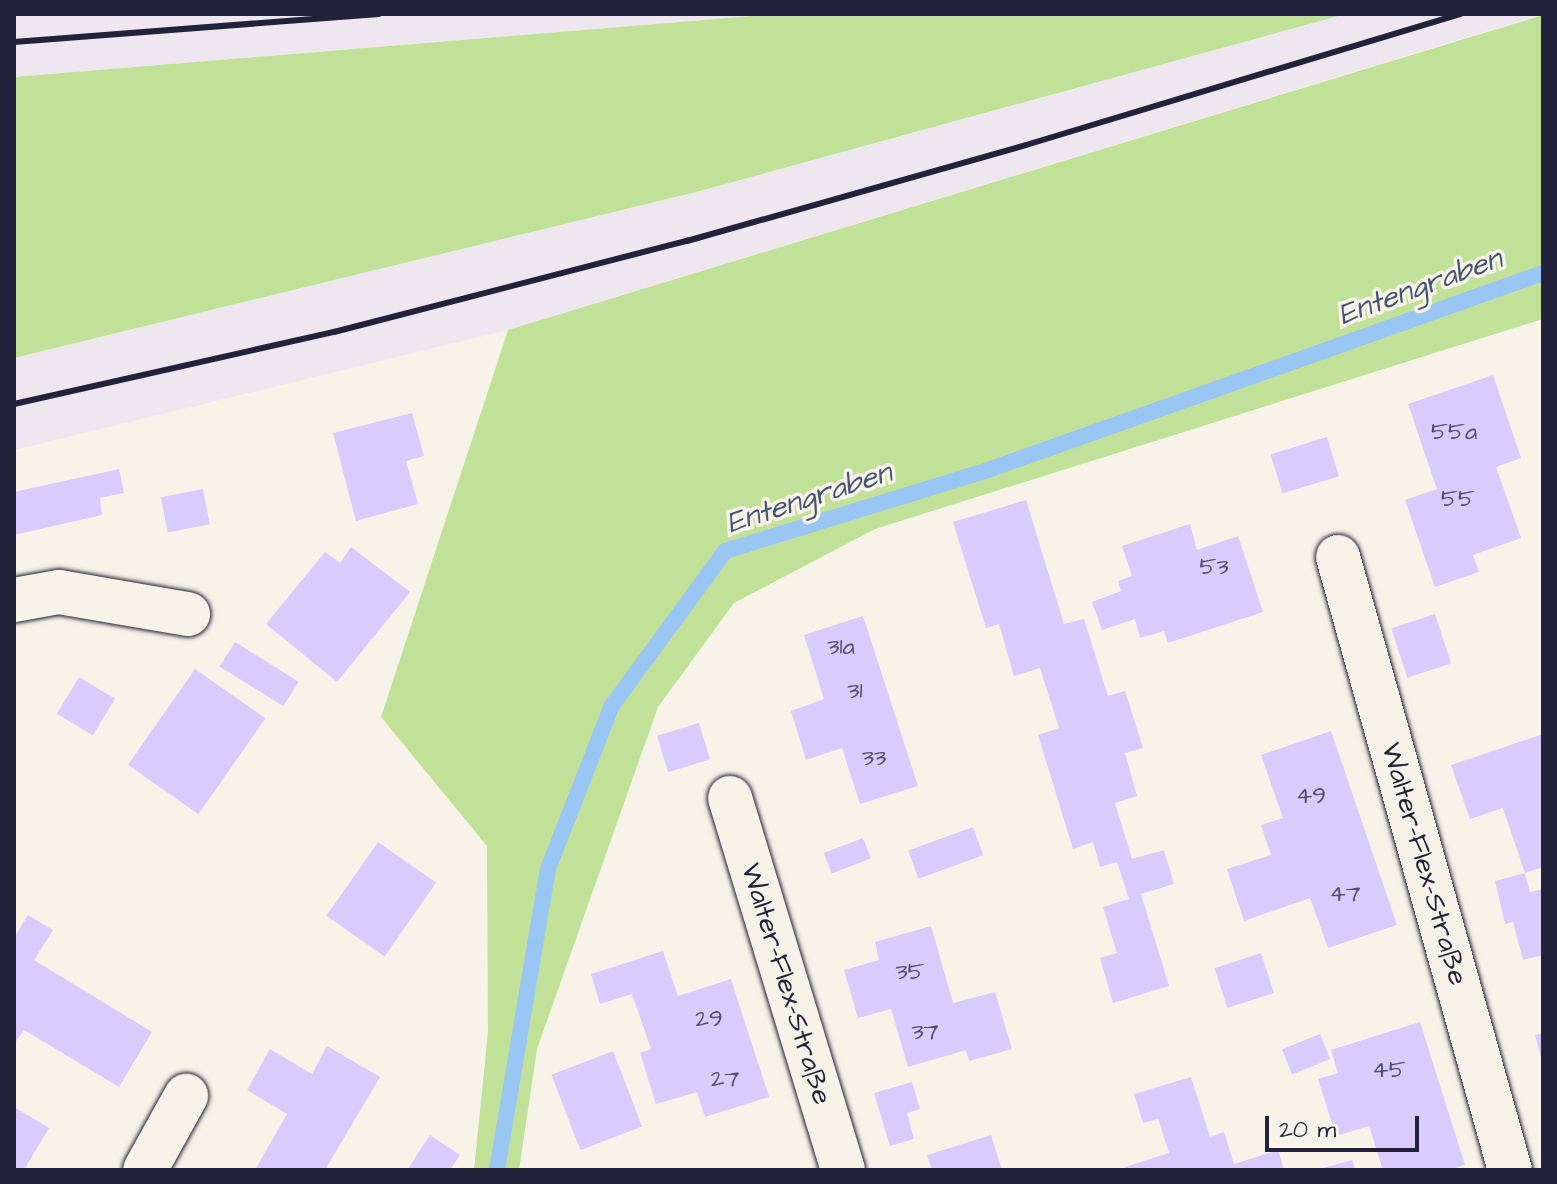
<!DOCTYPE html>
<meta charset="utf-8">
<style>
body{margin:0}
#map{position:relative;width:1557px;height:1184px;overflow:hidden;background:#f7f3e8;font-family:"Architects Daughter",sans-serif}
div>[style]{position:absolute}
.built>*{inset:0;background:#eee7ef}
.green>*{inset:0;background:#c1e199}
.stream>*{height:16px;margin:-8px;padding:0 8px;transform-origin:8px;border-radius:8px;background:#9ac6f3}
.building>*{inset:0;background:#d8ccfe;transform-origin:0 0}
.roads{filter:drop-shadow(0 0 2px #22223b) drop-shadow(0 0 2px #22223b)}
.minor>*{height:44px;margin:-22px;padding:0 22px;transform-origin:22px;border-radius:22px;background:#f7f3e8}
.rail>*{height:6px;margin:-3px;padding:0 3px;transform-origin:3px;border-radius:3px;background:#22223b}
span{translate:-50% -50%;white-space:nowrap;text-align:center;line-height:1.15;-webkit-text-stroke:7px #f7f3e8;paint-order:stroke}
.number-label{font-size:24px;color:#504c6c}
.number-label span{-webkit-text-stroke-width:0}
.street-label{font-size:28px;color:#22223b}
.water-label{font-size:30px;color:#465372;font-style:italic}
.frame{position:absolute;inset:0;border:16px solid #22223b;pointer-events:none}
.scale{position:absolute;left:1265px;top:1116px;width:154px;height:36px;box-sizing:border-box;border:4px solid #22223b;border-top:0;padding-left:10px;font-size:24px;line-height:28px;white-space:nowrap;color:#22223b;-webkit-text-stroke:6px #f7f3e8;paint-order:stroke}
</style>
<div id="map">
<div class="built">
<div style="clip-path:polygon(14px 14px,776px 14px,14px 77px)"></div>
<div style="clip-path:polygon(1346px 14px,1543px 14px,508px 330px,14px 450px,14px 358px,700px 191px)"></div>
</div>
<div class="green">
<div style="clip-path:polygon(776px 14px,1346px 14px,700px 191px,14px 358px,14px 77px)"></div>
<div style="clip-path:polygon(1543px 15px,1543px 319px,875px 529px,734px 603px,658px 707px,537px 1049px,519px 1170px,474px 1170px,488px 1032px,487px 846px,381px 717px,508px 330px)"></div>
</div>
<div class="stream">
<div style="left:497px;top:1170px;width:305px;rotate:-80.4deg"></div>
<div style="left:548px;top:869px;width:174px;rotate:-68.7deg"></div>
<div style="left:611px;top:707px;width:193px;rotate:-53.8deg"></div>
<div style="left:725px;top:551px;width:275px;rotate:-17.1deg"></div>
<div style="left:988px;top:470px;width:589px;rotate:-19.54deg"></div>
</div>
<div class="building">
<div style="clip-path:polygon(1493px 375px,1521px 458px,1496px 467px,1521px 538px,1473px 555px,1479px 572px,1435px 587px,1405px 500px,1437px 489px,1408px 404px)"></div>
<div style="clip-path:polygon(412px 413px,424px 456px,406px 461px,418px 504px,356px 521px,333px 433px)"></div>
<div style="left:1327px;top:437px;width:41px;height:59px;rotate:73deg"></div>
<div style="clip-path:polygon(119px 469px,124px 493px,100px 498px,102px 515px,14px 535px,14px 492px)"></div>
<div style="left:203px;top:489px;width:36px;height:43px;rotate:79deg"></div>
<div style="clip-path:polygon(1026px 500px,1064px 624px,1084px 619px,1108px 696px,1125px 691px,1143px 748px,1125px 753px,1137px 796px,1115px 803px,1132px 859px,1164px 850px,1174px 884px,1141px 894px,1169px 986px,1113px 1003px,1100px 958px,1117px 953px,1103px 907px,1129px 899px,1117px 862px,1100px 867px,1093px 842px,1073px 849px,1038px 735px,1059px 728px,1040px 668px,1014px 676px,999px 624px,986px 628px,953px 522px)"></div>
<div style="clip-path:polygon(1190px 524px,1197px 550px,1238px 536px,1263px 612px,1168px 643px,1164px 631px,1140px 638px,1135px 619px,1102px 630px,1092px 602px,1121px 591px,1118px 581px,1132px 576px,1122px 546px)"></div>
<div style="clip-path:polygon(351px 547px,410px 592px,337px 682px,266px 624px,325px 552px,340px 563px)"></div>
<div style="left:1435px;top:614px;width:52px;height:46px;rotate:72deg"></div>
<div style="clip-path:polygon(863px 616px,918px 786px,860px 804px,842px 748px,806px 760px,791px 711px,824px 699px,804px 635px)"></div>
<div style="left:235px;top:642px;width:75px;height:29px;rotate:32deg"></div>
<div style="left:195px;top:669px;width:86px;height:117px;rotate:35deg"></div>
<div style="left:79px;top:677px;width:42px;height:43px;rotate:31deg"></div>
<div style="left:699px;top:723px;width:38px;height:44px;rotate:73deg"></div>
<div style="clip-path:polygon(1331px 731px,1397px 925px,1328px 948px,1310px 898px,1244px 921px,1227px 869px,1271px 855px,1261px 825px,1283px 818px,1261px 755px)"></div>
<div style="clip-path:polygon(1543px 734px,1543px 867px,1525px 873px,1503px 808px,1470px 819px,1451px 765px)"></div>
<div style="left:973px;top:827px;width:30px;height:69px;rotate:70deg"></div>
<div style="left:863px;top:838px;width:22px;height:42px;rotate:69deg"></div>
<div style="left:378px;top:842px;width:71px;height:90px;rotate:35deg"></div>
<div style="clip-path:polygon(1525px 873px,1530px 892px,1543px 889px,1543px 955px,1523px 960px,1513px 922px,1505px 924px,1495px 881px)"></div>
<div style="clip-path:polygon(28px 915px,53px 930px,34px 960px,152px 1032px,119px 1087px,24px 1030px,14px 1044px,14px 938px)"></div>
<div style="clip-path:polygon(931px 926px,953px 1003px,995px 992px,1012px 1049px,969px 1061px,966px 1050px,908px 1067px,891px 1009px,858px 1018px,844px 970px,879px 960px,875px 942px)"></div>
<div style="clip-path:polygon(663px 951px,678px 996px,731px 979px,769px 1097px,705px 1117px,697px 1092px,656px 1104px,640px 1053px,651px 1049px,632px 994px,600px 1004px,591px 974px)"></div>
<div style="left:1261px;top:953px;width:42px;height:49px;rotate:72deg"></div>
<div style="clip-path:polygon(1420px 1022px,1465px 1165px,1449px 1170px,1383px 1170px,1369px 1126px,1336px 1136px,1318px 1079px,1338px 1073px,1331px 1050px)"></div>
<div style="clip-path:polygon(1543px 1033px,1543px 1061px,1542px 1061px,1535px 1035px)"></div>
<div style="left:1320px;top:1034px;width:27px;height:41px;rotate:68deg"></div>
<div style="clip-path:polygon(327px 1046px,380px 1077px,325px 1170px,255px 1170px,287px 1114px,247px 1090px,270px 1049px,312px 1074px)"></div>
<div style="left:613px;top:1051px;width:81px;height:66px;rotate:69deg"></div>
<div style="clip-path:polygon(1191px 1077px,1210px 1137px,1224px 1132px,1234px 1164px,1278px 1150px,1284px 1170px,1126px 1170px,1125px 1167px,1169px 1153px,1158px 1119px,1143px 1123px,1134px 1094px)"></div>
<div style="clip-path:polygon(912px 1082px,920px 1109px,907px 1113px,914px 1139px,890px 1146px,874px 1093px)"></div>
<div style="clip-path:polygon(14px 1107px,49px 1128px,24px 1170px,14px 1170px)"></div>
<div style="clip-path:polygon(430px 1135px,460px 1155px,450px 1170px,407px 1170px)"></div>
<div style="clip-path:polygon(991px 1135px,1002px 1170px,932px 1170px,927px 1155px)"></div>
<div style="clip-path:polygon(1352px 1160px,1355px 1170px,1319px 1170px,1319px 1169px)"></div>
</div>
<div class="roads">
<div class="minor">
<div style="left:1338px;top:557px;width:637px;rotate:74.33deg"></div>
<div style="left:14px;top:600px;width:46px;rotate:-10.1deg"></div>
<div style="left:59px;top:592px;width:131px;rotate:9.7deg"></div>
<div style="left:730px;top:798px;width:389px;rotate:73.1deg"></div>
<div style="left:145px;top:1170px;width:85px;rotate:-61deg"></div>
</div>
</div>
<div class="rail">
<div style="left:14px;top:42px;width:366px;rotate:-4.4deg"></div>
<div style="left:14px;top:404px;width:328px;rotate:-12.7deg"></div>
<div style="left:334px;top:332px;width:365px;rotate:-14.5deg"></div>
<div style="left:687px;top:241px;width:352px;rotate:-15.8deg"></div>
<div style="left:1026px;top:145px;width:454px;rotate:-16.8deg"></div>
</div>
<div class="number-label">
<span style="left:1454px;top:433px">55a</span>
<span style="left:1458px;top:500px">55</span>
<span style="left:1214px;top:568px">53</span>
<span style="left:841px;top:648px">31a</span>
<span style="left:855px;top:692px">31</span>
<span style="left:874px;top:759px">33</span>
<span style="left:1311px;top:797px">49</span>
<span style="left:1345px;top:895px">47</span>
<span style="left:910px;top:973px">35</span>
<span style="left:709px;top:1020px">29</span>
<span style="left:925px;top:1033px">37</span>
<span style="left:1389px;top:1071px">45</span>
<span style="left:725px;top:1080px">27</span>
</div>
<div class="street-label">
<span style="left:1424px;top:864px;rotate:74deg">Walter-Flex-Straße</span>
<span style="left:786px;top:984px;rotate:73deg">Walter-Flex-Straße</span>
</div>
<div class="water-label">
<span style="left:1420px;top:287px;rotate:-20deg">Entengraben</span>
<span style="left:809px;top:498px;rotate:-18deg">Entengraben</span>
</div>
<div class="frame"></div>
<div class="scale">20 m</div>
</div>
